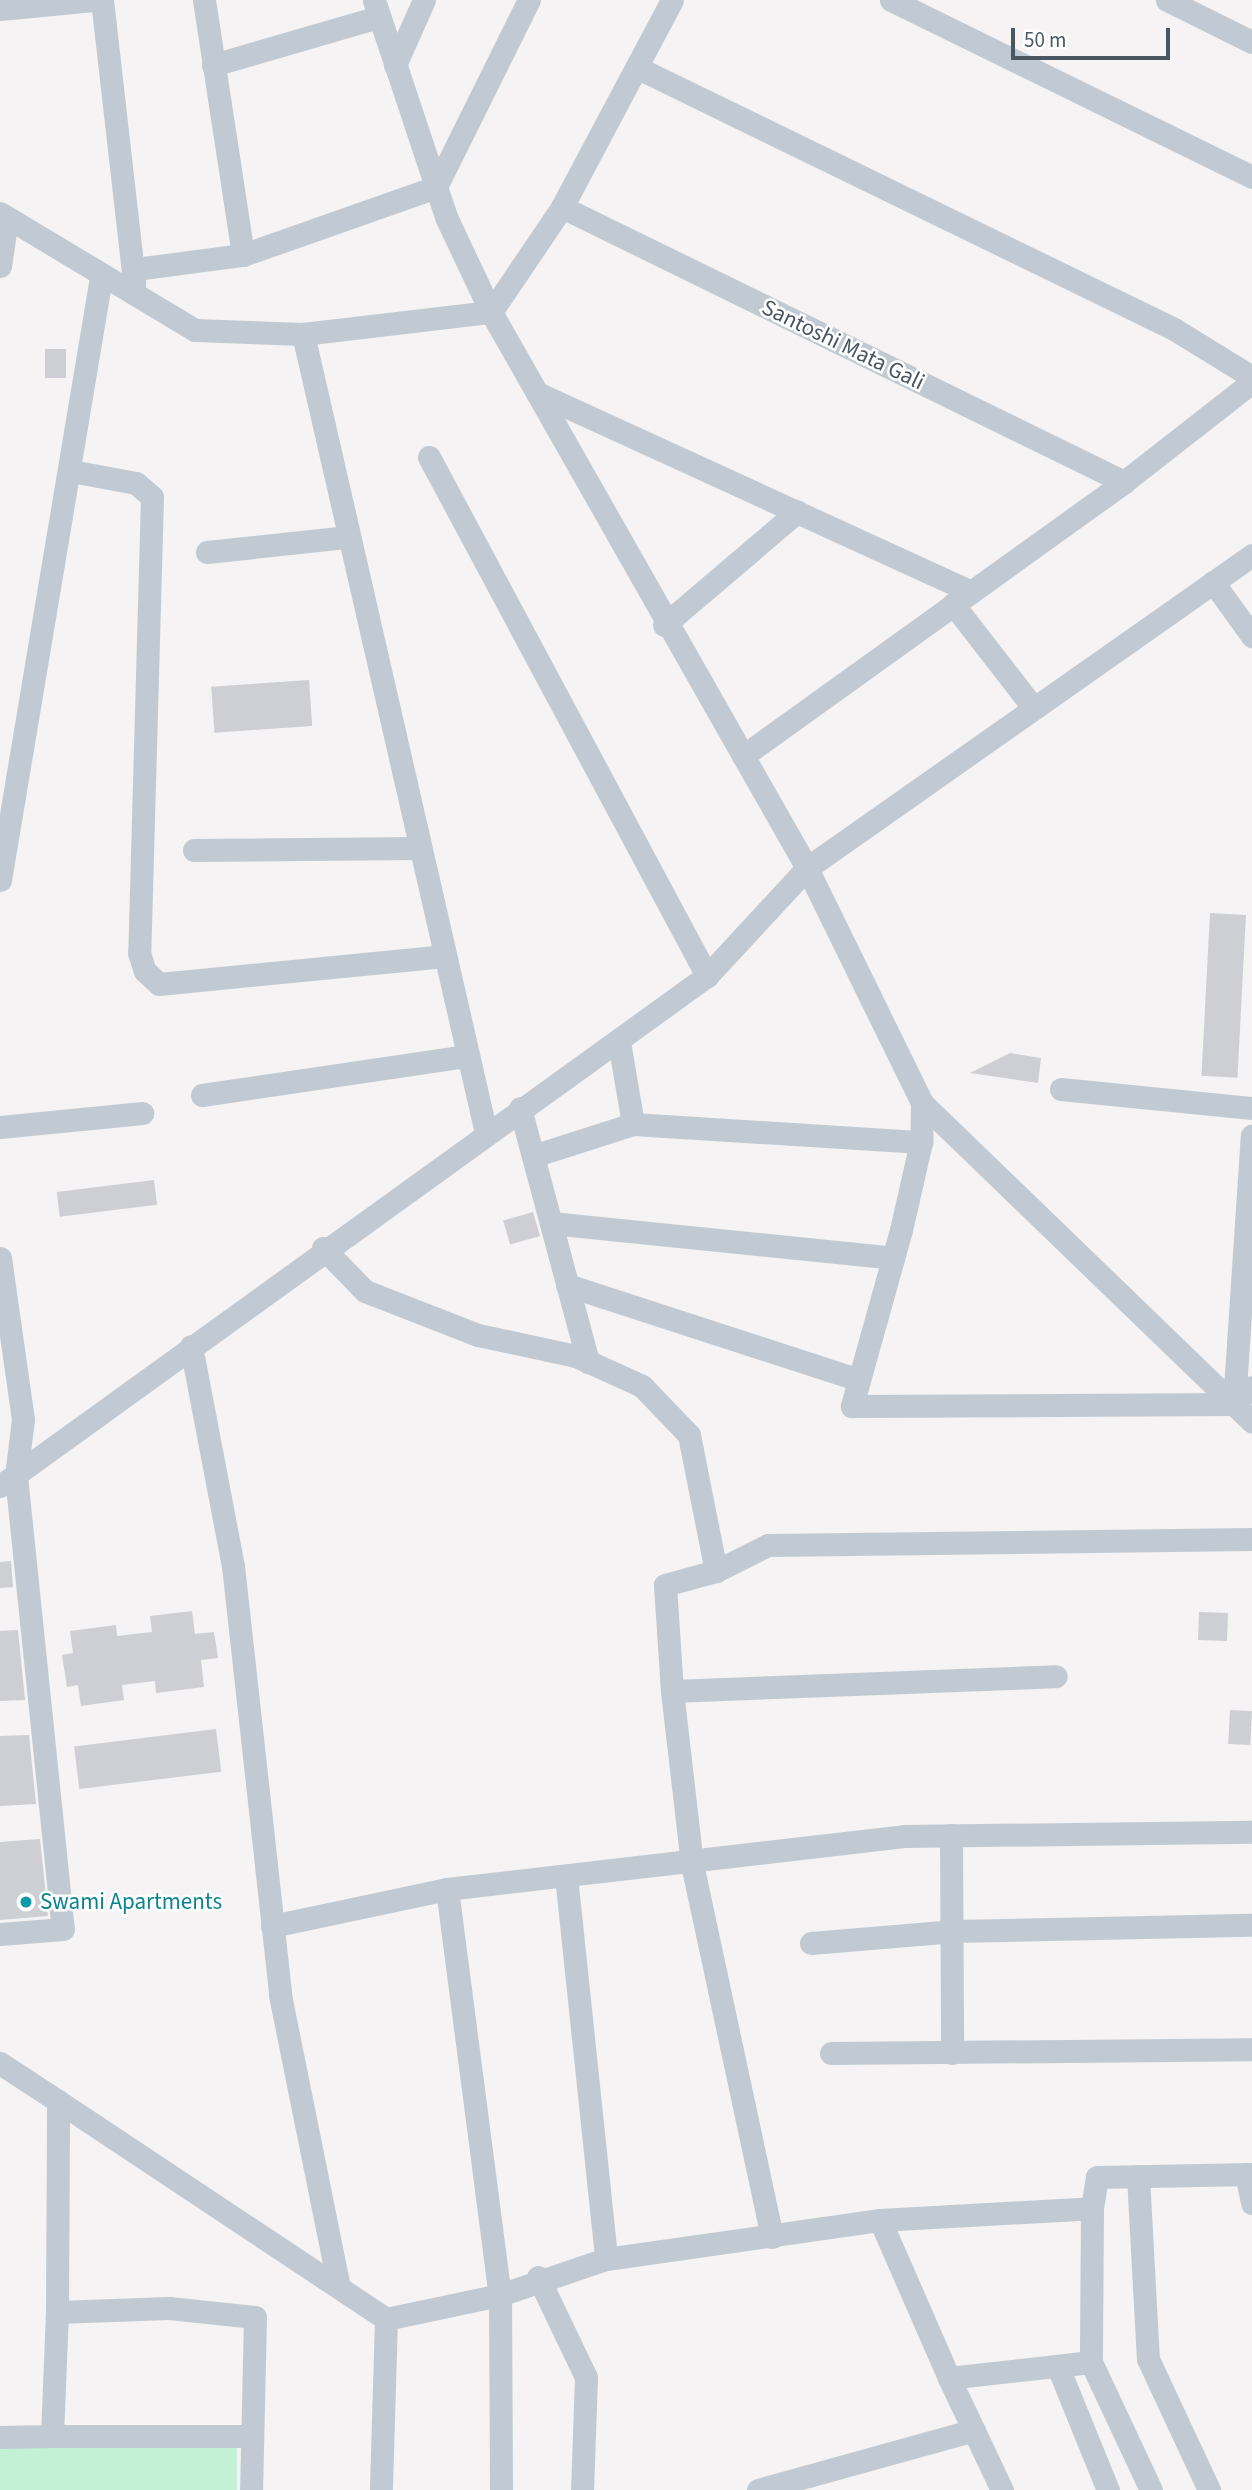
<!DOCTYPE html>
<style>
body{margin:0}
#map{position:relative;width:1252px;height:2490px;overflow:hidden;background:#f5f3f3;font-family:"Source Sans 3",sans-serif}
div>[style]{position:absolute}
.green>*{inset:0;background:#c3f1d5;transform-origin:0 0}
.building>*{inset:0;background:#cdcfd5;transform-origin:0 0}
.minor>*{height:23px;margin:-11.5px;padding:0 11.5px;transform-origin:11.5px;border-radius:11.5px;background:#c1cad2}
.dots>*{width:19px;height:19px;translate:-50% -50%;box-sizing:border-box;border:4px solid #fff;border-radius:50%}
span{translate:-50% -50%;white-space:nowrap;text-align:center;line-height:1.15;-webkit-text-stroke:5px #fff;paint-order:stroke}
.street-label{font-size:23px;color:#4a5661}
.culture-label{font-size:23px;color:#0d838f}
.left{translate:0 -50%;text-align:left}
.scale{position:absolute;left:1011px;top:28px;width:159px;height:32px;box-sizing:border-box;border:4px solid #4a5661;border-top:0;padding-left:9px;font-size:21px;line-height:24px;white-space:nowrap;color:#4a5661;-webkit-text-stroke:5px #fff;paint-order:stroke}
</style>
<div id="map">
<div class="green">
<div style="left:0;top:2446px;width:237px;height:44px"></div>
</div>
<div class="building">
<div style="left:45px;top:349px;width:21px;height:29px"></div>
<div style="left:309px;top:680px;width:46px;height:98px;rotate:86deg"></div>
<div style="left:1210px;top:913px;width:36px;height:163px;rotate:3deg"></div>
<div style="clip-path:polygon(1010px 1053px,1041px 1058px,1038px 1083px,970px 1073px)"></div>
<div style="left:154px;top:1180px;width:25px;height:98px;rotate:83deg"></div>
<div style="left:533px;top:1212px;width:25px;height:31px;rotate:74deg"></div>
<div style="clip-path:polygon(11px 1561px,13px 1587px,0 1588px,0 1562px)"></div>
<div style="clip-path:polygon(192px 1611px,195px 1634px,214px 1632px,218px 1658px,201px 1660px,204px 1687px,156px 1693px,155px 1681px,122px 1685px,124px 1700px,81px 1706px,78px 1685px,67px 1687px,62px 1655px,73px 1653px,70px 1631px,116px 1625px,117px 1636px,152px 1632px,150px 1616px)"></div>
<div style="left:1199px;top:1612px;width:29px;height:28px;rotate:2deg"></div>
<div style="clip-path:polygon(18px 1630px,25px 1700px,0 1701px,0 1631px)"></div>
<div style="left:1230px;top:1710px;width:22px;height:34px;rotate:3deg"></div>
<div style="left:216px;top:1729px;width:43px;height:143px;rotate:83deg"></div>
<div style="clip-path:polygon(29px 1735px,36px 1804px,0 1806px,0 1736px)"></div>
<div style="clip-path:polygon(40px 1839px,48px 1916px,0 1920px,0 1842px)"></div>
</div>
<div class="minor">
<div style="left:102px;top:0;width:285px;rotate:83.5deg"></div>
<div style="left:204px;top:0;width:258px;rotate:81.3deg"></div>
<div style="left:374px;top:0;width:229px;rotate:71.6deg"></div>
<div style="left:446px;top:217px;width:105px;rotate:64.7deg"></div>
<div style="left:491px;top:312px;width:640px;rotate:60.39deg"></div>
<div style="left:807px;top:868px;width:262px;rotate:63.9deg"></div>
<div style="left:922px;top:1103px;width:459px;rotate:44deg"></div>
<div style="left:891px;top:0;width:402px;rotate:26.1deg"></div>
<div style="left:1167px;top:0;width:95px;rotate:26.3deg"></div>
<div style="left:0;top:9px;width:94px;rotate:-5.5deg"></div>
<div style="left:213px;top:65px;width:172px;rotate:-16.2deg"></div>
<div style="left:395px;top:65px;width:71px;rotate:-66deg"></div>
<div style="left:638px;top:68px;width:596px;rotate:25.96deg"></div>
<div style="left:1174px;top:329px;width:92px;rotate:31.6deg"></div>
<div style="left:562px;top:207px;width:626px;rotate:26.07deg"></div>
<div style="left:0;top:213px;width:227px;rotate:31deg"></div>
<div style="left:195px;top:330px;width:108px;rotate:2.1deg"></div>
<div style="left:0;top:266px;width:49px;rotate:-81.7deg"></div>
<div style="left:135px;top:269px;width:109px;rotate:-7.4deg"></div>
<div style="left:243px;top:255px;width:205px;rotate:-19.4deg"></div>
<div style="left:436px;top:187px;width:209px;rotate:-63.6deg"></div>
<div style="left:537px;top:393px;width:476px;rotate:24.6deg"></div>
<div style="left:429px;top:457px;width:589px;rotate:61.82deg"></div>
<div style="left:71px;top:471px;width:66px;rotate:10.5deg"></div>
<div style="left:136px;top:483px;width:21px;rotate:41deg"></div>
<div style="left:152px;top:497px;width:456px;rotate:91.6deg"></div>
<div style="left:139px;top:953px;width:19px;rotate:72deg"></div>
<div style="left:145px;top:971px;width:19px;rotate:43deg"></div>
<div style="left:159px;top:984px;width:285px;rotate:-5.6deg"></div>
<div style="left:207px;top:552px;width:142px;rotate:-6.1deg"></div>
<div style="left:1213px;top:582px;width:67px;rotate:54.2deg"></div>
<div style="left:953px;top:604px;width:130px;rotate:52.2deg"></div>
<div style="left:664px;top:625px;width:175px;rotate:-40.4deg"></div>
<div style="left:743px;top:756px;width:469px;rotate:-35.7deg"></div>
<div style="left:1124px;top:482px;width:162px;rotate:-38deg"></div>
<div style="left:194px;top:850px;width:223px;rotate:-0.5deg"></div>
<div style="left:0;top:880px;width:611px;rotate:-80.49deg"></div>
<div style="left:619px;top:1042px;width:83px;rotate:80.3deg"></div>
<div style="left:1061px;top:1089px;width:192px;rotate:5.7deg"></div>
<div style="left:202px;top:1095px;width:268px;rotate:-8.4deg"></div>
<div style="left:922px;top:1103px;width:39px;rotate:91deg"></div>
<div style="left:921px;top:1142px;width:90px;rotate:102.8deg"></div>
<div style="left:901px;top:1230px;width:183px;rotate:105.6deg"></div>
<div style="left:852px;top:1406px;width:382px;rotate:-0.3deg"></div>
<div style="left:1234px;top:1404px;width:25px;rotate:-43deg"></div>
<div style="left:520px;top:1108px;width:263px;rotate:75deg"></div>
<div style="left:0;top:1127px;width:143px;rotate:-5.6deg"></div>
<div style="left:486px;top:1133px;width:820px;rotate:-102.9deg"></div>
<div style="left:303px;top:334px;width:189px;rotate:-6.7deg"></div>
<div style="left:491px;top:312px;width:127px;rotate:-55.9deg"></div>
<div style="left:562px;top:207px;width:234px;rotate:-62deg"></div>
<div style="left:533px;top:1156px;width:105px;rotate:-17.7deg"></div>
<div style="left:633px;top:1124px;width:289px;rotate:3.6deg"></div>
<div style="left:551px;top:1223px;width:344px;rotate:5.8deg"></div>
<div style="left:323px;top:1248px;width:60px;rotate:45.7deg"></div>
<div style="left:365px;top:1291px;width:121px;rotate:21.3deg"></div>
<div style="left:478px;top:1335px;width:100px;rotate:12.1deg"></div>
<div style="left:576px;top:1356px;width:72px;rotate:24.4deg"></div>
<div style="left:642px;top:1386px;width:68px;rotate:46.2deg"></div>
<div style="left:689px;top:1435px;width:139px;rotate:78.8deg"></div>
<div style="left:0;top:1258px;width:163px;rotate:81.9deg"></div>
<div style="left:23px;top:1419px;width:57px;rotate:97deg"></div>
<div style="left:16px;top:1476px;width:455px;rotate:84.1deg"></div>
<div style="left:63px;top:1929px;width:63px;rotate:175.5deg"></div>
<div style="left:567px;top:1285px;width:307px;rotate:18deg"></div>
<div style="left:191px;top:1346px;width:224px;rotate:79.2deg"></div>
<div style="left:233px;top:1566px;width:432px;rotate:83.7deg"></div>
<div style="left:280px;top:1995px;width:298px;rotate:78.6deg"></div>
<div style="left:1234px;top:1404px;width:269px;rotate:-86.2deg"></div>
<div style="left:0;top:1486px;width:872px;rotate:-35.81deg"></div>
<div style="left:707px;top:976px;width:147px;rotate:-47.2deg"></div>
<div style="left:807px;top:868px;width:544px;rotate:-35.12deg"></div>
<div style="left:672px;top:1691px;width:106px;rotate:-93.8deg"></div>
<div style="left:665px;top:1585px;width:53px;rotate:-15.4deg"></div>
<div style="left:716px;top:1571px;width:58px;rotate:-26.6deg"></div>
<div style="left:768px;top:1545px;width:484px;rotate:-0.7deg"></div>
<div style="left:951px;top:1835px;width:218px;rotate:89.7deg"></div>
<div style="left:566px;top:1876px;width:385px;rotate:84deg"></div>
<div style="left:447px;top:1889px;width:409px;rotate:82.6deg"></div>
<div style="left:500px;top:2295px;width:195px;rotate:89.7deg"></div>
<div style="left:272px;top:1926px;width:179px;rotate:-11.9deg"></div>
<div style="left:447px;top:1889px;width:460px;rotate:-6.6deg"></div>
<div style="left:904px;top:1836px;width:348px;rotate:-0.7deg"></div>
<div style="left:811px;top:1943px;width:144px;rotate:-4.8deg"></div>
<div style="left:954px;top:1931px;width:298px;rotate:-1.2deg"></div>
<div style="left:831px;top:2053px;width:421px;rotate:-0.5deg"></div>
<div style="left:0;top:2063px;width:69px;rotate:33.2deg"></div>
<div style="left:1246px;top:2174px;width:30px;rotate:78deg"></div>
<div style="left:1138px;top:2176px;width:183px;rotate:86.9deg"></div>
<div style="left:1148px;top:2359px;width:145px;rotate:65deg"></div>
<div style="left:1092px;top:2208px;width:31px;rotate:-81deg"></div>
<div style="left:1097px;top:2177px;width:155px;rotate:-1.1deg"></div>
<div style="left:772px;top:2237px;width:381px;rotate:-102.1deg"></div>
<div style="left:692px;top:1864px;width:174px;rotate:-96.6deg"></div>
<div style="left:672px;top:1691px;width:384px;rotate:-2.2deg"></div>
<div style="left:538px;top:2277px;width:111px;rotate:64.4deg"></div>
<div style="left:586px;top:2377px;width:113px;rotate:92deg"></div>
<div style="left:57px;top:2312px;width:211px;rotate:-89.7deg"></div>
<div style="left:58px;top:2101px;width:394px;rotate:33.6deg"></div>
<div style="left:386px;top:2319px;width:171px;rotate:91.7deg"></div>
<div style="left:386px;top:2319px;width:116px;rotate:-11.9deg"></div>
<div style="left:500px;top:2295px;width:112px;rotate:-18.8deg"></div>
<div style="left:606px;top:2259px;width:277px;rotate:-8.1deg"></div>
<div style="left:880px;top:2220px;width:212px;rotate:-3.2deg"></div>
<div style="left:1092px;top:2208px;width:154px;rotate:90.4deg"></div>
<div style="left:1091px;top:2362px;width:143px;rotate:173.6deg"></div>
<div style="left:949px;top:2378px;width:172px;rotate:-113.6deg"></div>
<div style="left:1091px;top:2362px;width:141px;rotate:64.9deg"></div>
<div style="left:1058px;top:2367px;width:133px;rotate:67.9deg"></div>
<div style="left:949px;top:2378px;width:124px;rotate:64.7deg"></div>
<div style="left:250px;top:2436px;width:198px;rotate:180deg"></div>
<div style="left:52px;top:2436px;width:124px;rotate:-87.7deg"></div>
<div style="left:57px;top:2312px;width:112px;rotate:-2deg"></div>
<div style="left:169px;top:2308px;width:86px;rotate:6deg"></div>
<div style="left:255px;top:2317px;width:173px;rotate:91.3deg"></div>
<div style="left:0;top:2437px;width:52px;rotate:-1.1deg"></div>
<div style="left:758px;top:2490px;width:224px;rotate:-15.5deg"></div>
</div>
<div class="dots">
<div style="left:26px;top:1902px;background:#0f9aa8"></div>
</div>
<div class="street-label">
<span style="left:843px;top:345px;rotate:26deg">Santoshi Mata Gali</span>
</div>
<div class="culture-label">
<span class="left" style="left:40px;top:1902px">Swami Apartments</span>
</div>
<div class="scale">50 m</div>
</div>
